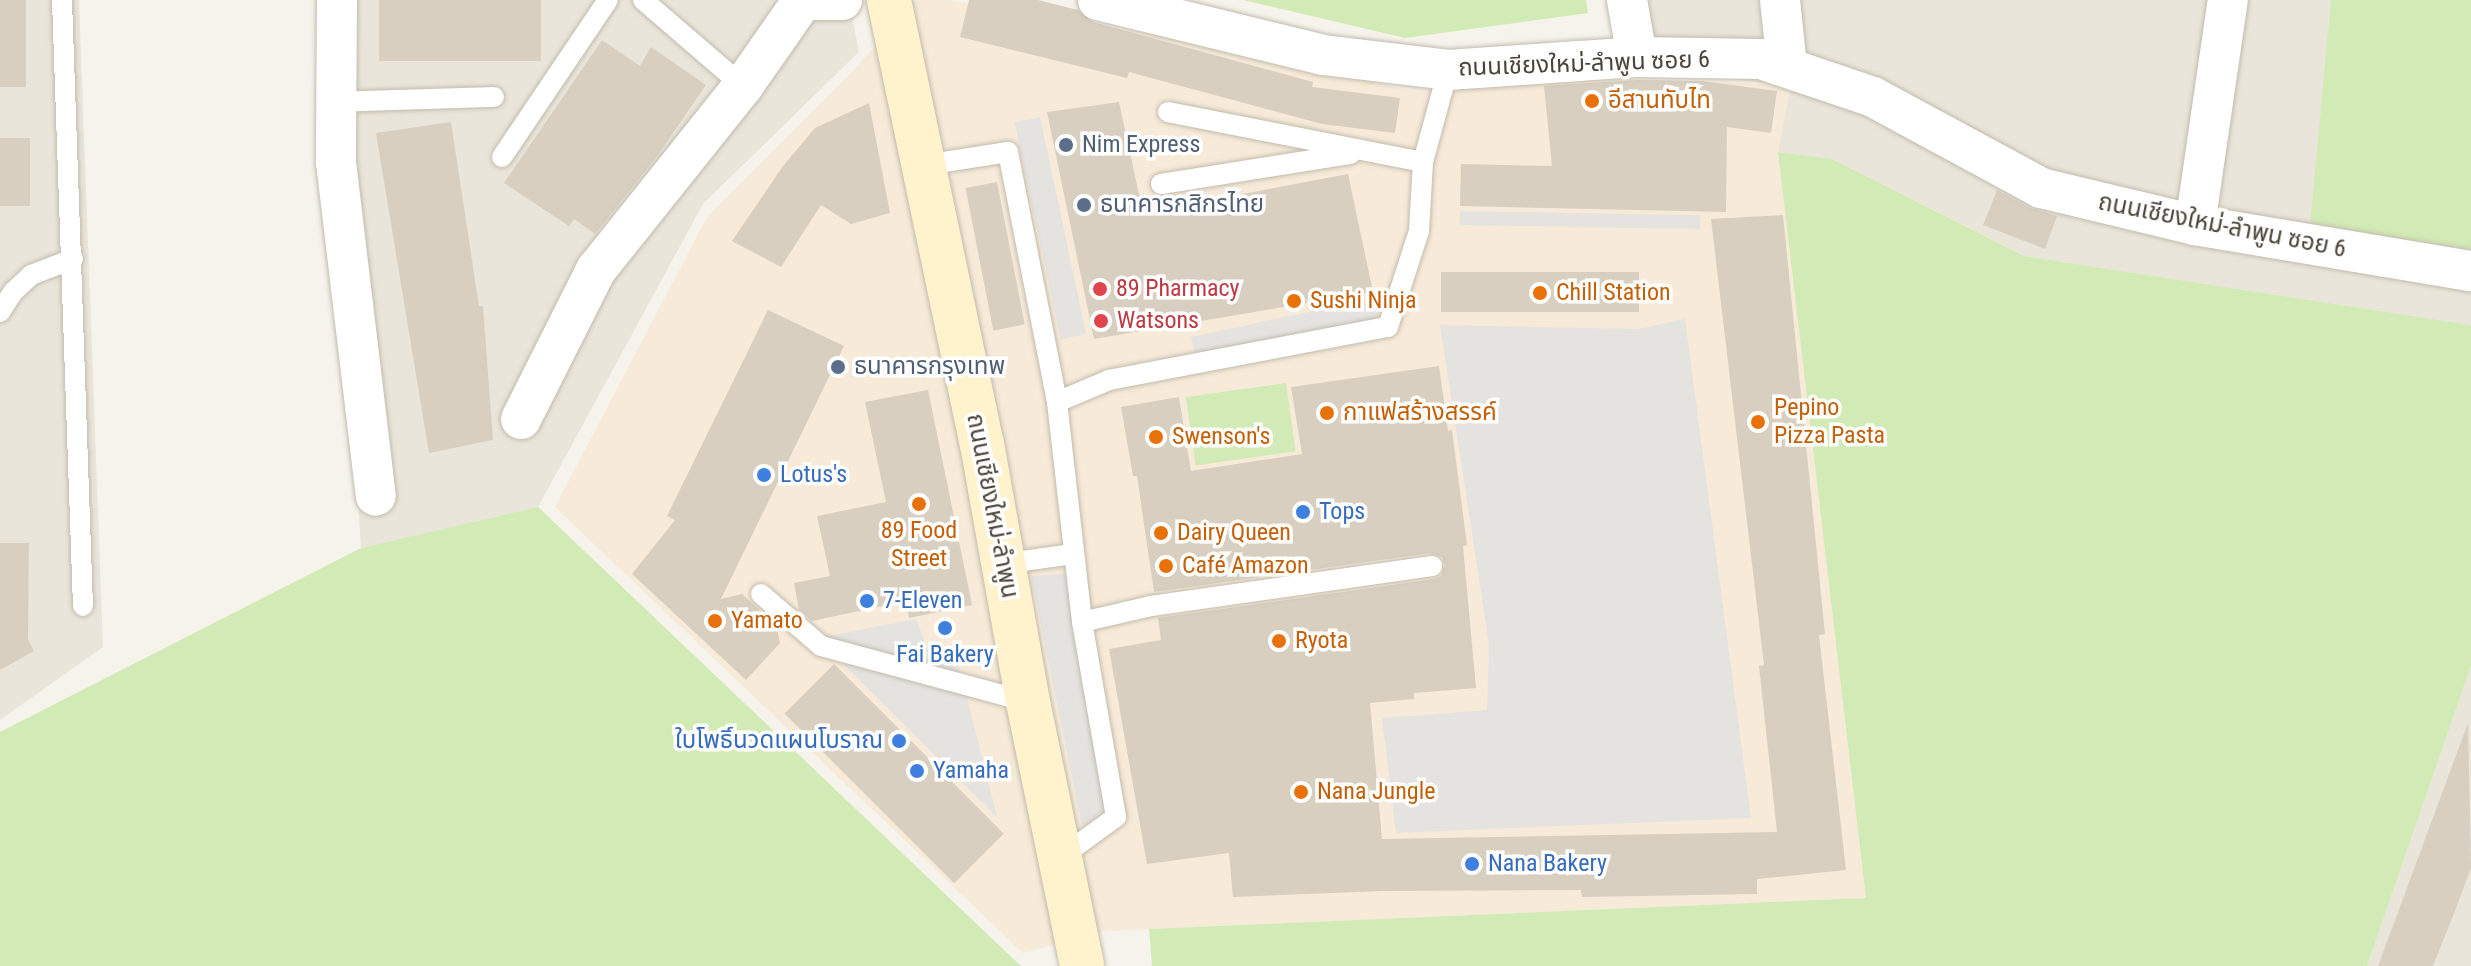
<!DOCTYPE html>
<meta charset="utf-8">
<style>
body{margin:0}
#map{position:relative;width:2471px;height:966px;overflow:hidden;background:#f6f3ec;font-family:"Roboto Condensed","Noto Sans Thai",sans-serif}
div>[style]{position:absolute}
.residential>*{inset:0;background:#eae5da}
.commercial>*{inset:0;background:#f7ead8}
.green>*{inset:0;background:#d2eab5;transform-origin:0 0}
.parking>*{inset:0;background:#e5e3e0;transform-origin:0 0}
.building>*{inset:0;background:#d8cfc1;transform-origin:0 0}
.roads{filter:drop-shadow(0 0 2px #c2bbae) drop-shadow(0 0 2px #c2bbae)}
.lane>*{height:20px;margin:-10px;padding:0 10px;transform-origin:10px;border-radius:10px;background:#fff}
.street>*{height:40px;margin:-20px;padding:0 20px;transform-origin:20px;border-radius:20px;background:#fff}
.secondary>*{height:44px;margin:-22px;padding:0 22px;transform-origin:22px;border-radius:22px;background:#fff3cd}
.dots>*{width:22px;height:22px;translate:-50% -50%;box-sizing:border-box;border:4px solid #fff;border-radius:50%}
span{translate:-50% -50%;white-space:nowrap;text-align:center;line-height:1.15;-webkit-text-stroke:7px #fff;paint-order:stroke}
.street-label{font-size:24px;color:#4b4439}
.food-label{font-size:24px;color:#c56008}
.left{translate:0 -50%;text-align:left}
.service-label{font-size:24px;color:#4e5e75}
.health-label{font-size:24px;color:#be3a42}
.shop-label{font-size:24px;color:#366cbe}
.right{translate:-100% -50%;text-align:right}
</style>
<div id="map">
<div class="residential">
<div style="clip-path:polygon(0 0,79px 0,103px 647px,0 720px)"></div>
<div style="clip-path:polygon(326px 0,849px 0,859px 52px,703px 204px,538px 507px,361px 548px)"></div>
<div style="clip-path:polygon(1639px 0,2471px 0,2471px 325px,2024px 256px,1832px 159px,1778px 152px,1788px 87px,1650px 67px)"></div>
<div style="clip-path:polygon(2471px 666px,2471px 966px,2367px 966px)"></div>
</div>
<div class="commercial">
<div style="clip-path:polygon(917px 0,948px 0,1173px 38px,1417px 92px,1568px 77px,1791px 85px,1778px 152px,1866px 898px,1104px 931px,1023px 953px,555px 507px,707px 217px,850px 74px)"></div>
</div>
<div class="green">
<div style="clip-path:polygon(1243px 0,1586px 0,1588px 13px,1405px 38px)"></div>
<div style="clip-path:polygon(2331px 0,2471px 0,2471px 249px,2310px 226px)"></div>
<div style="clip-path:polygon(1778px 152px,1832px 159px,2024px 256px,2471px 325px,2471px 666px,2367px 966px,1152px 966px,1149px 929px,1866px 898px)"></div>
<div style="left:1286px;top:383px;width:69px;height:101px;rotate:82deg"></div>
<div style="clip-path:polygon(538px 507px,1021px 966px,0 966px,0 732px,361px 548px)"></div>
</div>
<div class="parking">
<div style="left:1040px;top:117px;width:222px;height:26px;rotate:78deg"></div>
<div style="left:1460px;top:211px;width:240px;height:14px;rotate:1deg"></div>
<div style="left:1374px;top:298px;width:24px;height:187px;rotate:78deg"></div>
<div style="clip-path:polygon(1685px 319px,1751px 818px,1396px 833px,1382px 718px,1487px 710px,1489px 644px,1440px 325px,1638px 329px)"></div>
<div style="clip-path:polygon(1066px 574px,1108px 814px,1082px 826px,1031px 576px)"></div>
<div style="clip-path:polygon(916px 619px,927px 648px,954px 646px,997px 817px,837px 658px,827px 636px)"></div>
</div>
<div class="building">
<div style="left:0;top:0;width:26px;height:87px"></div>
<div style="left:379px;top:0;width:162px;height:61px"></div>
<div style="clip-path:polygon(969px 0,1038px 0,1078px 10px,1093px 22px,1313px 82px,1312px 87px,1400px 98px,1395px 133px,1322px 124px,1129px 72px,1127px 78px,960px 37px)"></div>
<div style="clip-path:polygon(602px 40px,640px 66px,651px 47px,706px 85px,655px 159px,595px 234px,574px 219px,569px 226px,504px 183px)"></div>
<div style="clip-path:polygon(1638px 80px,1702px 81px,1777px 91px,1771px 133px,1727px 127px,1726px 212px,1460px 206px,1461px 164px,1552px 166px,1544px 86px)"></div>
<div style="clip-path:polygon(1119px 102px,1143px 213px,1348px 174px,1373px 292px,1094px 339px,1047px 112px)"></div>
<div style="clip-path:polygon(869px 103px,890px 213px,851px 224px,821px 205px,781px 267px,732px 241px,783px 166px,815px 128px)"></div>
<div style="clip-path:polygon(451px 122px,479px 306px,483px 306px,493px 440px,429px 453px,376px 133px)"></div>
<div style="left:0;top:138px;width:30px;height:68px"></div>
<div style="left:997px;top:182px;width:145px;height:32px;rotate:79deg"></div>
<div style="clip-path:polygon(1997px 190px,2030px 208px,2057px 216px,2045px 249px,1983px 225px)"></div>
<div style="clip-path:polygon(1783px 215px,1825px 634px,1819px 635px,1846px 870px,1757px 879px,1757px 894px,1582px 897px,1581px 890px,1382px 891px,1233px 897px,1229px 853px,1147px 864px,1109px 649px,1161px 640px,1158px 618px,1434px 579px,1441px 576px,1445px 565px,1442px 557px,1430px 553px,1154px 592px,1137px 476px,1133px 476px,1121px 407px,1179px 397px,1191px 471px,1302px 454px,1291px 387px,1439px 366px,1448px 431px,1452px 430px,1467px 545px,1463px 546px,1476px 688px,1414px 693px,1414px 699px,1370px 703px,1382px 839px,1777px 832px,1759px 666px,1764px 665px,1711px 219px)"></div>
<div style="left:1639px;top:272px;width:40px;height:198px;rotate:90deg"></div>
<div style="clip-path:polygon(768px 310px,844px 346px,721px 599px,742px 594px,776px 625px,780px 643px,746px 680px,632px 574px,675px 520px,667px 516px)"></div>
<div style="clip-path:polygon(928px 390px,972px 605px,909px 618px,906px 601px,812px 621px,799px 610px,794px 583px,830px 576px,817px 516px,886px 502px,865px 402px)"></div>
<div style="clip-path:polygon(0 543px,29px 543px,28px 639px,34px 651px,0 670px)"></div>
<div style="left:834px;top:664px;width:240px;height:70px;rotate:45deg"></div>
<div style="clip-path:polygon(2468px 723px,2471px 868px,2453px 916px,2433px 966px,2378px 966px)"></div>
</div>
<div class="roads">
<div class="lane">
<div style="left:62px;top:0;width:606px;rotate:88.02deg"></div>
<div style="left:643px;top:0;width:132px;rotate:40.7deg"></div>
<div style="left:333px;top:102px;width:161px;rotate:-1.8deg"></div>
<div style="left:1168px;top:112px;width:260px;rotate:11.1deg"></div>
<div style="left:502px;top:157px;width:189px;rotate:-56deg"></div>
<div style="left:925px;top:165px;width:84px;rotate:-8.9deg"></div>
<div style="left:1008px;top:152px;width:255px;rotate:78.9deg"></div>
<div style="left:1057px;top:402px;width:221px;rotate:83.5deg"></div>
<div style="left:1082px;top:622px;width:198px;rotate:80.1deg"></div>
<div style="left:1116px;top:817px;width:68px;rotate:144deg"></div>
<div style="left:1161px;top:184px;width:192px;rotate:-9deg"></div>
<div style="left:0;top:312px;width:24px;rotate:-57deg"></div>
<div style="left:13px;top:292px;width:25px;rotate:-43deg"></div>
<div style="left:31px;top:275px;width:45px;rotate:-20.9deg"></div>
<div style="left:1057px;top:402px;width:56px;rotate:-22.9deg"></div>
<div style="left:1109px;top:380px;width:284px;rotate:-10.8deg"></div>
<div style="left:1388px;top:327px;width:101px;rotate:-72.1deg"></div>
<div style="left:1419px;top:231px;width:69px;rotate:-86.7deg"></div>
<div style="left:1423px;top:162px;width:95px;rotate:-74.8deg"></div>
<div style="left:1002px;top:564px;width:71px;rotate:-8.1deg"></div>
<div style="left:761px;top:594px;width:79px;rotate:40.9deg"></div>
<div style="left:821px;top:646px;width:214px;rotate:15.1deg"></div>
<div style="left:1082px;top:622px;width:71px;rotate:-13.1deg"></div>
<div style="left:1151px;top:606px;width:284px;rotate:-8.1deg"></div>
</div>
<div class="street">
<div style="left:337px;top:0;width:162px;rotate:90.4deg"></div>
<div style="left:336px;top:162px;width:336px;rotate:83.2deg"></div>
<div style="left:808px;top:0;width:34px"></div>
<div style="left:1098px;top:0;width:232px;rotate:13.7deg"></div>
<div style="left:1323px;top:55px;width:126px;rotate:6.8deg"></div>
<div style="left:1448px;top:70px;width:189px;rotate:-3.9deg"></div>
<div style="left:1637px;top:57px;width:124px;rotate:0.9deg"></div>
<div style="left:1761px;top:59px;width:118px;rotate:18.7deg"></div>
<div style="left:1873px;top:97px;width:191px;rotate:28.4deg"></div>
<div style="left:2041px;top:188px;width:158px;rotate:13.5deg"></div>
<div style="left:2195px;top:225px;width:280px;rotate:9.5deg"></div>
<div style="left:1627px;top:0;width:58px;rotate:80deg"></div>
<div style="left:1780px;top:0;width:67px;rotate:84deg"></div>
<div style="left:2195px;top:225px;width:227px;rotate:-81.7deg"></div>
<div style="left:521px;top:419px;width:167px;rotate:-63.3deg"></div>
<div style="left:596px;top:270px;width:236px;rotate:-51.4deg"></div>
<div style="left:743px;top:86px;width:105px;rotate:-55.1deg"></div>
</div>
<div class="secondary">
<div style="left:889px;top:0;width:454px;rotate:78.2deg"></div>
<div style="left:982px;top:444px;width:262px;rotate:79.9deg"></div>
<div style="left:1028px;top:702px;width:269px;rotate:78.4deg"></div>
</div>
</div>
<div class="dots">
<div style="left:1592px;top:101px;background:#e8710a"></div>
<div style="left:1066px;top:145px;background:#5c6f8a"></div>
<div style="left:1084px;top:205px;background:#5c6f8a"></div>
<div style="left:1100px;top:289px;background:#e0444e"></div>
<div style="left:1540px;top:293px;background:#e8710a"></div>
<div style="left:1294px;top:301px;background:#e8710a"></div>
<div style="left:1101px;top:321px;background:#e0444e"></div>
<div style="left:838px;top:367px;background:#5c6f8a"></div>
<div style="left:1327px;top:413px;background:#e8710a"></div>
<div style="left:1758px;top:422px;background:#e8710a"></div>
<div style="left:1156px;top:437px;background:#e8710a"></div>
<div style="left:764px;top:475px;background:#3f7fe0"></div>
<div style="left:919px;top:504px;background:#e8710a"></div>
<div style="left:1303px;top:512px;background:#3f7fe0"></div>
<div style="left:1161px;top:533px;background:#e8710a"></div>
<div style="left:1166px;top:566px;background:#e8710a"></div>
<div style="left:867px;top:601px;background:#3f7fe0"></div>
<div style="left:715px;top:621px;background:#e8710a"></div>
<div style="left:945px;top:628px;background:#3f7fe0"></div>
<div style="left:1279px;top:641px;background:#e8710a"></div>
<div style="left:899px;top:741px;background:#3f7fe0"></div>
<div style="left:917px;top:771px;background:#3f7fe0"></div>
<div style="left:1301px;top:792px;background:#e8710a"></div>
<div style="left:1472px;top:864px;background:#3f7fe0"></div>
</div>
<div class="street-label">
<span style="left:1584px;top:64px;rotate:-2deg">ถนนเชียงใหม่-ลำพูน ซอย 6</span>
<span style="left:2222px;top:226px;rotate:11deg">ถนนเชียงใหม่-ลำพูน ซอย 6</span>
<span style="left:992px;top:506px;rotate:79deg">ถนนเชียงใหม่-ลำพูน</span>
</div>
<div class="food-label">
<span class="left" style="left:1608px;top:101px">อีสานทับไท</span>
<span class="left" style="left:1556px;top:293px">Chill Station</span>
<span class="left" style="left:1310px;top:301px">Sushi Ninja</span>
<span class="left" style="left:1774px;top:422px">Pepino<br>Pizza Pasta</span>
<span class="left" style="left:1343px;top:413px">กาแฟสร้างสรรค์</span>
<span class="left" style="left:1172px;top:437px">Swenson's</span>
<span style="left:919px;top:545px">89 Food<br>Street</span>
<span class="left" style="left:1177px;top:533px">Dairy Queen</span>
<span class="left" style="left:1182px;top:566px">Café Amazon</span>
<span class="left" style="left:731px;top:621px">Yamato</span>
<span class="left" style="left:1295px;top:641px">Ryota</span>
<span class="left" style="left:1317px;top:792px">Nana Jungle</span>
</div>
<div class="service-label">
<span class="left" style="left:1082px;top:145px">Nim Express</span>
<span class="left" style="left:1100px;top:205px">ธนาคารกสิกรไทย</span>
<span class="left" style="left:854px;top:367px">ธนาคารกรุงเทพ</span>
</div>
<div class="health-label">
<span class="left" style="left:1116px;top:289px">89 Pharmacy</span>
<span class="left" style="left:1117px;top:321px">Watsons</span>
</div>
<div class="shop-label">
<span class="left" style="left:780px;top:475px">Lotus's</span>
<span class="left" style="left:1319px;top:512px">Tops</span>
<span class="left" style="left:883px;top:601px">7-Eleven</span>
<span style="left:945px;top:655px">Fai Bakery</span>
<span class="right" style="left:883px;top:741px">ใบโพธิ์นวดแผนโบราณ</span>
<span class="left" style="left:933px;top:771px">Yamaha</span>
<span class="left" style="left:1488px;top:864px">Nana Bakery</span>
</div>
</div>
